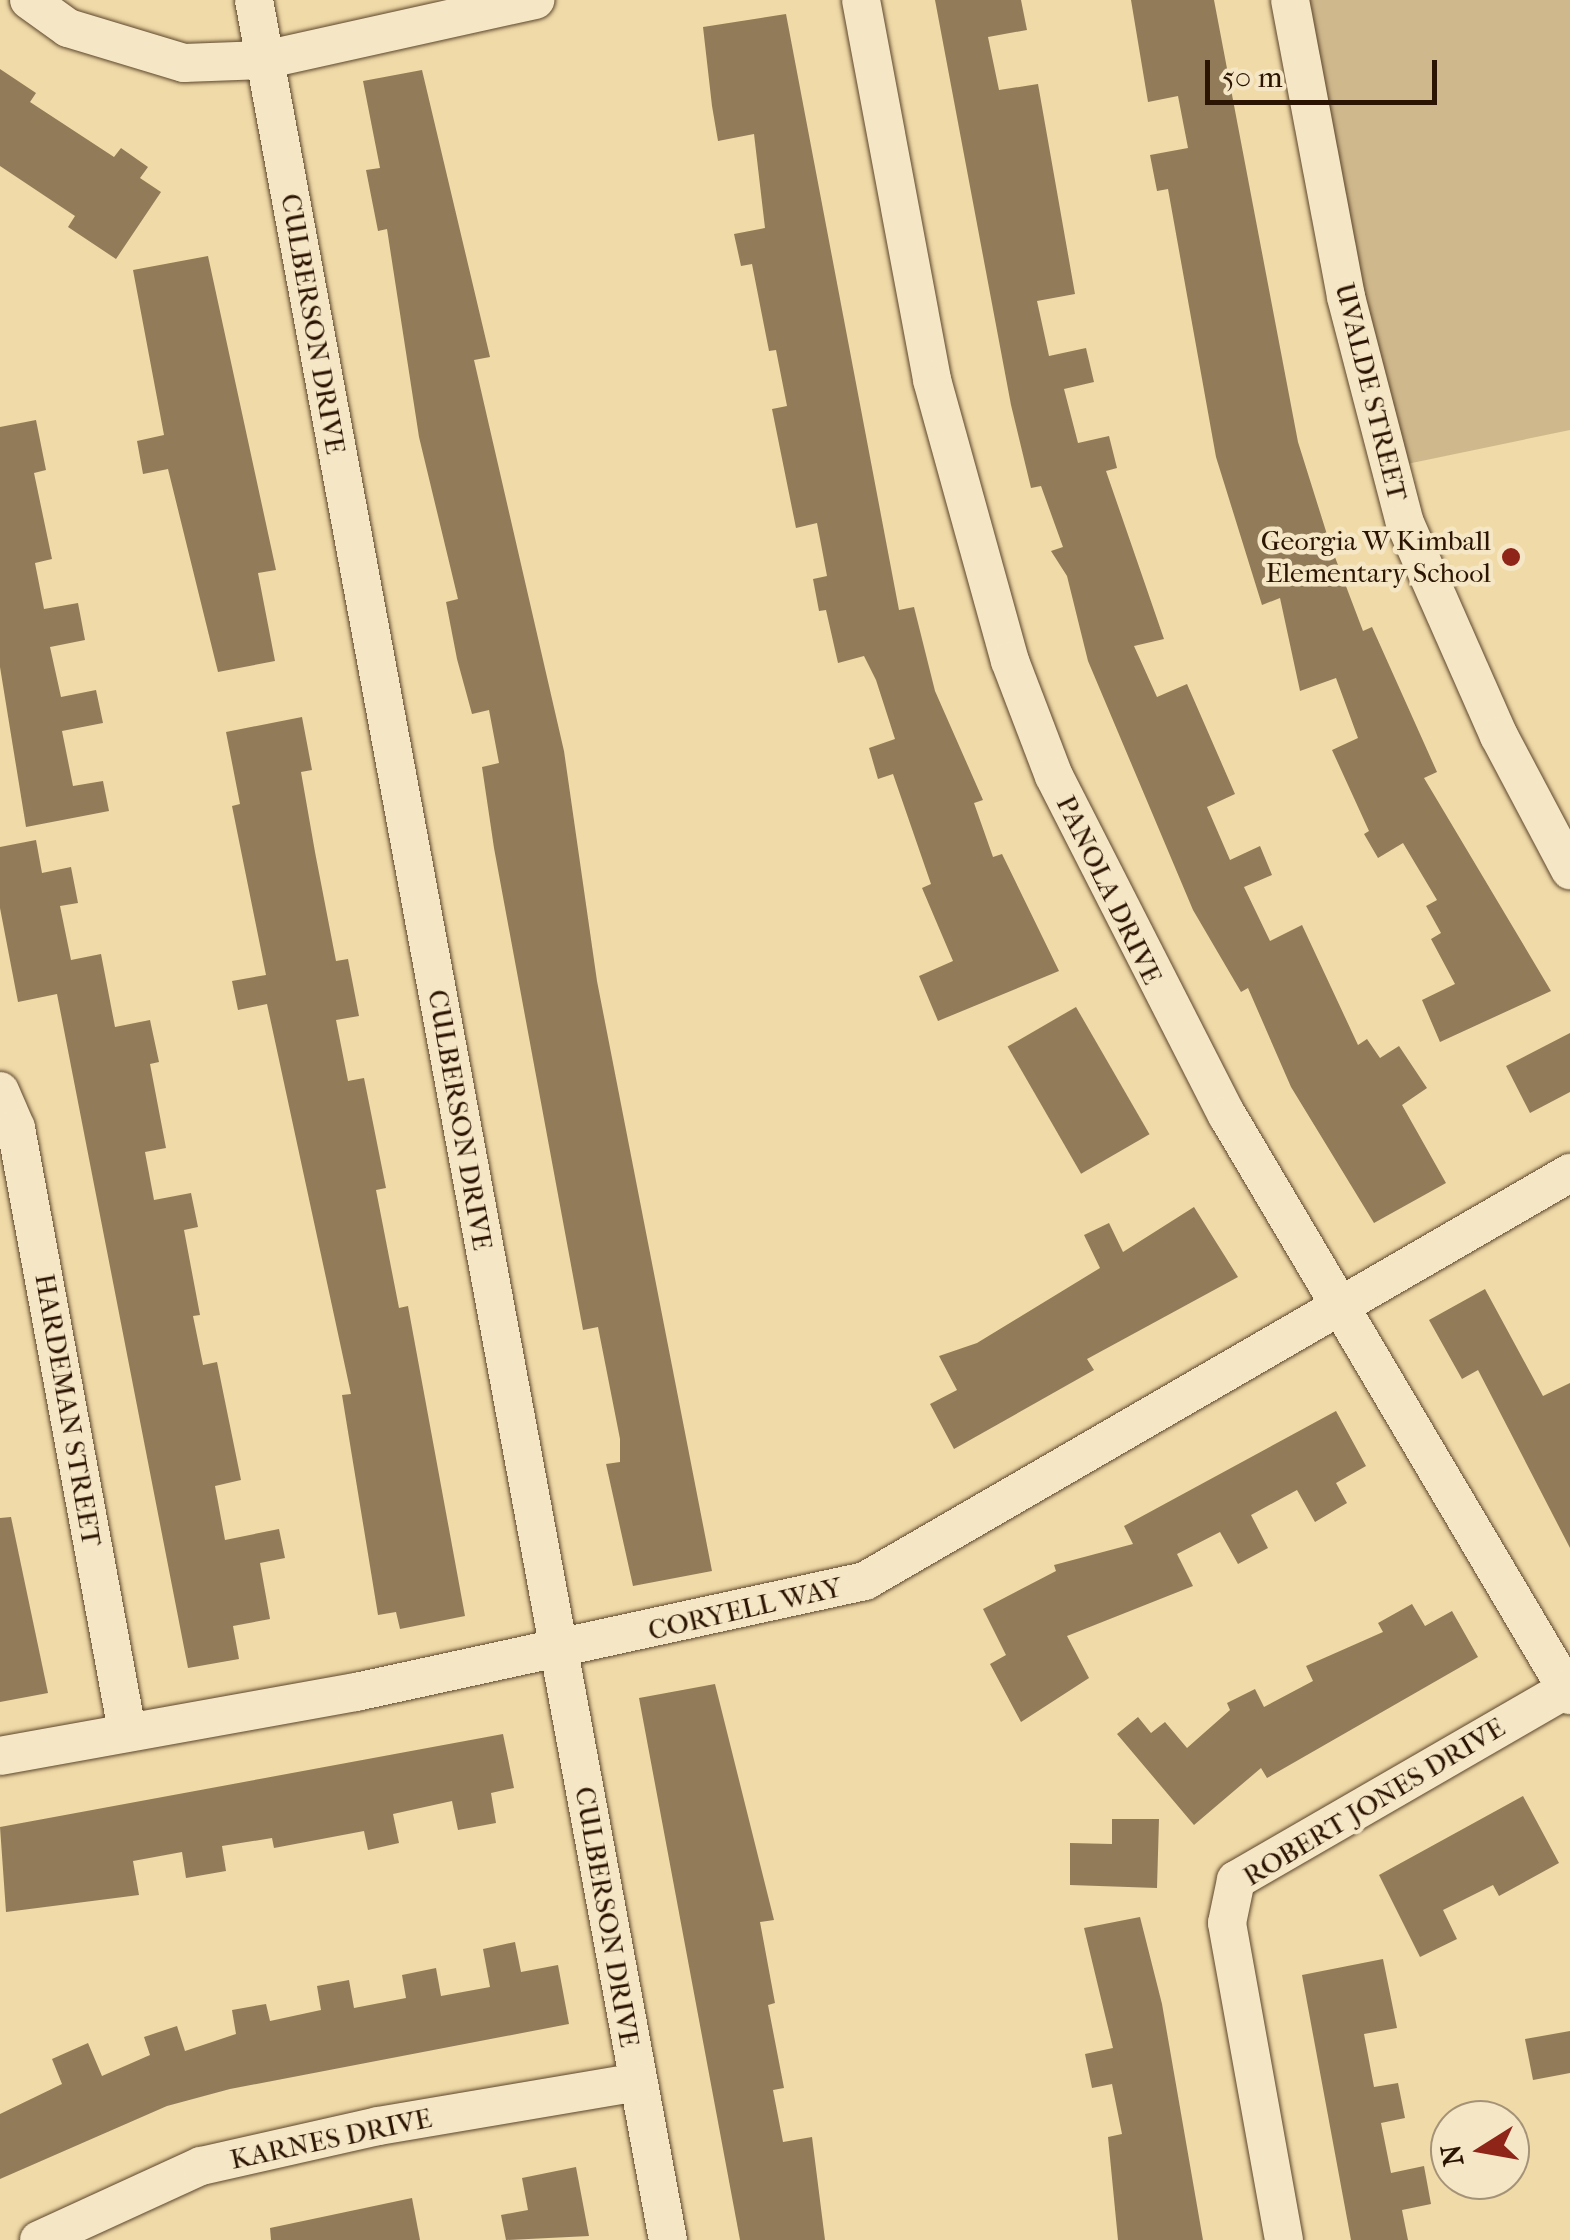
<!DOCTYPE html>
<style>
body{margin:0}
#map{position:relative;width:1570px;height:2240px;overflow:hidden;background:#f0daa8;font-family:"IM FELL French Canon",serif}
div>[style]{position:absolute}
.green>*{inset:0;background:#cfb88c}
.building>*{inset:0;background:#927b58;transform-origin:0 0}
.roads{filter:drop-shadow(0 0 2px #5d462c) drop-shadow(0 0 2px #5d462c)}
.minor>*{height:38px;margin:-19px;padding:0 19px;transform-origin:19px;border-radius:19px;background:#f5e7c6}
.dots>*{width:28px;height:28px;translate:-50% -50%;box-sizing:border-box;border:5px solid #f5e7c6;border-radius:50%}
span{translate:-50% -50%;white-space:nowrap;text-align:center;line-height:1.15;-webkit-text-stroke:9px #f5e7c6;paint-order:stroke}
.street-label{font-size:28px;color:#2c1402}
.poi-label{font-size:28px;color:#2c1402}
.right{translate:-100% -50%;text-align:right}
.north{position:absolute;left:1430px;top:2100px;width:100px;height:100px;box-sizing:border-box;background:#f5e7c6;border:2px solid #a59378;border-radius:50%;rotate:259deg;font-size:28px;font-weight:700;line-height:40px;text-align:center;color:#2c1402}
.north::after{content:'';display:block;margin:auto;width:35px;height:45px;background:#8f2418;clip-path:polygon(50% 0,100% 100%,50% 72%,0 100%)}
.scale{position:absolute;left:1205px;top:60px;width:232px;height:45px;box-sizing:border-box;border:5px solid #2c1402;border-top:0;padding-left:12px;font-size:30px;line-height:35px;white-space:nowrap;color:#2c1402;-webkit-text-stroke:8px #f5e7c6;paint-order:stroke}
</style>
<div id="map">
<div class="green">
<div style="clip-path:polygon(1305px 0,1570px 0,1570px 430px,1407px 464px,1367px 314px)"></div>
</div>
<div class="building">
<div style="clip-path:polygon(935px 0,1021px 0,1027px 30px,988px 37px,999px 90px,1038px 84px,1075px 294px,1037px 301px,1049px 356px,1086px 348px,1094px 382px,1064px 389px,1078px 443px,1109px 436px,1117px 468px,1106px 471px,1164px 639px,1134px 646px,1157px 697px,1187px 684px,1235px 794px,1207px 807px,1230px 860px,1260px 846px,1272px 875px,1244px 887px,1270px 941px,1302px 925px,1358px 1045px,1367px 1039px,1380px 1058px,1399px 1046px,1427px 1088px,1402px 1105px,1446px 1183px,1374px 1223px,1291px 1087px,1248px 988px,1241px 992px,1193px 910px,1088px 661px,1067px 576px,1051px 551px,1063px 547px,1041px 486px,1031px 488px,1011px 405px)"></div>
<div style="clip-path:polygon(1131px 0,1214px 0,1298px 442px,1330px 544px,1363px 631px,1372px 627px,1437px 772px,1424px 778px,1551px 991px,1440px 1042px,1422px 1000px,1455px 984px,1431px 939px,1441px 933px,1426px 906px,1437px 900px,1403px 843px,1378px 858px,1364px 834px,1369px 831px,1332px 750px,1358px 738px,1336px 678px,1300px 691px,1280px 598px,1262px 605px,1216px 457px,1168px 189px,1157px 191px,1150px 155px,1188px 148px,1178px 96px,1148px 102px)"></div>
<div style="clip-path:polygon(786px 14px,899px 610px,914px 607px,935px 691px,983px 800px,974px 803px,993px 857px,1002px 854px,1059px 971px,938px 1021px,919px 976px,953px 961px,922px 888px,931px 884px,893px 774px,878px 779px,869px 748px,895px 739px,876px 680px,864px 656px,838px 663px,826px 610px,819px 611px,813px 579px,827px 576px,817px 523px,796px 528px,772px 409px,787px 406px,776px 350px,769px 351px,752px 264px,741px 266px,734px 234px,765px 228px,754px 134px,718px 141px,712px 106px,703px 27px)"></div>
<div style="clip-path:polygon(0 69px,36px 93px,30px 102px,114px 157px,121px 148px,148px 167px,140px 178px,161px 192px,116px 259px,68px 227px,75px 216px,0 166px)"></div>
<div style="clip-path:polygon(422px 70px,490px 357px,474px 360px,564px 751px,597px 981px,712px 1571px,633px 1586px,606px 1464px,620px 1462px,620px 1439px,598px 1327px,583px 1330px,494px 848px,482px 767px,499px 763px,489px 710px,472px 714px,457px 659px,446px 602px,458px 599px,419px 437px,387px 229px,378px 231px,366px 170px,380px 168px,363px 81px)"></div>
<div style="clip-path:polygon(208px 256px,276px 570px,258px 573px,275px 661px,218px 672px,168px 469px,143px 474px,137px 441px,164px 435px,133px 270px)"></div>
<div style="clip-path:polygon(36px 420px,46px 470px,34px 473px,52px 559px,35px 563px,44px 609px,78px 603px,85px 640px,50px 647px,61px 697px,96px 690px,103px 723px,62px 731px,73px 786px,103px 781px,109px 811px,26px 827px,0 667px,0 427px)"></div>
<div style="clip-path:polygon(302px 717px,312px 770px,301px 772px,315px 852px,336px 961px,348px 959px,359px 1016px,336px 1020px,348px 1081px,364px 1078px,386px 1188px,376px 1190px,399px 1308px,408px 1306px,465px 1616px,400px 1629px,396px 1612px,378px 1615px,342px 1395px,351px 1394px,267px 1004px,238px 1010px,232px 981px,266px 975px,232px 806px,240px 804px,226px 732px)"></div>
<div style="clip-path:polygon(36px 840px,42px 873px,71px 867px,78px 903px,60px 906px,71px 960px,101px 954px,115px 1027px,150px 1020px,159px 1062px,150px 1064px,166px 1148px,145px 1152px,154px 1200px,191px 1193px,198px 1227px,184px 1230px,200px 1315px,193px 1316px,203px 1365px,217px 1362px,241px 1480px,215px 1486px,225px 1540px,279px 1529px,285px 1558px,260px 1563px,270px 1619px,233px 1626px,239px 1659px,188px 1668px,57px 994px,18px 1002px,0 908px,0 847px)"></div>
<div style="left:1076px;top:1007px;width:147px;height:79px;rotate:60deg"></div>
<div style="clip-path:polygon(1570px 1033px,1570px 1092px,1530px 1113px,1506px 1066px)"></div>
<div style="clip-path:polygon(1194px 1207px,1238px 1277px,1087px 1359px,1094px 1370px,954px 1449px,930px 1404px,957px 1390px,939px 1356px,977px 1343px,1100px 1268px,1084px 1235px,1109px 1223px,1123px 1252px)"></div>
<div style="clip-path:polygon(1485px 1289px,1543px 1396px,1570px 1383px,1570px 1548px,1478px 1370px,1462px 1379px,1429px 1320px)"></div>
<div style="clip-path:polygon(1336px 1411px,1366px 1466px,1336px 1483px,1347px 1503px,1315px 1522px,1297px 1490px,1251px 1515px,1268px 1548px,1238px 1564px,1220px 1532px,1177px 1554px,1193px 1586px,1067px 1636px,1089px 1678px,1021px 1722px,990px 1664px,1006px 1655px,983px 1609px,1056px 1571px,1054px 1565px,1133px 1544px,1124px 1526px)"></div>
<div style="clip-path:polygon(11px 1517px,48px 1693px,0 1702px,0 1518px)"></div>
<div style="clip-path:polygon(1412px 1604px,1425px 1626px,1452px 1611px,1478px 1657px,1267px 1778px,1261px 1768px,1194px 1825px,1117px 1734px,1138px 1717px,1151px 1733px,1165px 1722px,1187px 1748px,1230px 1710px,1227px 1703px,1255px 1689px,1264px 1707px,1313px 1681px,1306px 1666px,1383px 1632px,1378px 1623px)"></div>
<div style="clip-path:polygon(715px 1684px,774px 1920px,760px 1922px,775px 2003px,768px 2005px,784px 2088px,773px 2090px,783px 2142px,812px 2137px,825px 2240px,740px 2240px,639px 1698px)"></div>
<div style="clip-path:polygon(503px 1734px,514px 1788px,491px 1793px,496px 1823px,458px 1830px,452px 1801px,393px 1814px,399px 1843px,368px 1850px,364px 1831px,274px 1848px,272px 1838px,222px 1846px,226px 1871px,186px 1878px,182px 1852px,133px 1861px,139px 1895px,6px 1912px,0 1827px)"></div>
<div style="clip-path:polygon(1523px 1796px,1559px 1863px,1499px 1896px,1493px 1885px,1443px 1910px,1457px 1939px,1420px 1957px,1379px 1875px)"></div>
<div style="clip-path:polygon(1112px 1819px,1159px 1819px,1157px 1888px,1070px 1885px,1070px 1843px,1112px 1844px)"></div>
<div style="clip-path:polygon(1140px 1917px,1162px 2004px,1203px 2240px,1118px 2240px,1108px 2137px,1122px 2134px,1112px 2084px,1092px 2088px,1085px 2054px,1113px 2048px,1084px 1928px)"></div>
<div style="clip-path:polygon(515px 1942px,521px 1972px,558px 1965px,569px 2024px,230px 2089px,167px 2106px,0 2179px,0 2114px,62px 2084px,52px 2059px,88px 2043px,102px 2076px,150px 2055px,144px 2037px,177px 2026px,185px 2051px,236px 2034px,232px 2010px,266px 2004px,270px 2021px,321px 2010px,317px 1986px,349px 1980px,354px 2008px,406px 1998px,402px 1975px,436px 1968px,441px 1996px,490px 1987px,483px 1949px)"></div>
<div style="clip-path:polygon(1383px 1959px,1397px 2028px,1364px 2034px,1374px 2087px,1398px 2083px,1405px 2118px,1381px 2123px,1391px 2173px,1424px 2166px,1431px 2204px,1402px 2210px,1408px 2240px,1351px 2240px,1302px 1975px)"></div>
<div style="clip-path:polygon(1570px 2031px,1570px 2073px,1533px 2080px,1525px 2039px)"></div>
<div style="clip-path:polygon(576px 2167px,589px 2236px,506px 2240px,501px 2215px,528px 2210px,522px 2178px)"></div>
<div style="clip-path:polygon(412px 2198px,420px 2240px,271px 2240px,270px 2228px)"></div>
</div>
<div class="roads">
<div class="minor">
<div style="left:29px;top:0;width:48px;rotate:35.7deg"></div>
<div style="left:68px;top:28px;width:121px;rotate:16.8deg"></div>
<div style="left:184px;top:63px;width:80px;rotate:-2.1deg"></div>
<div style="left:264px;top:60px;width:278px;rotate:-12.5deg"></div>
<div style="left:254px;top:0;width:2278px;rotate:79.53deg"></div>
<div style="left:861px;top:0;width:387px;rotate:79.4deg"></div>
<div style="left:932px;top:380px;width:292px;rotate:74.5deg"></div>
<div style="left:1010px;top:661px;width:123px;rotate:69.1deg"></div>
<div style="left:1054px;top:776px;width:381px;rotate:63deg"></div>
<div style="left:1227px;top:1115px;width:674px;rotate:59.4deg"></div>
<div style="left:1290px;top:0;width:302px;rotate:79.3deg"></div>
<div style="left:1346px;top:297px;width:234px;rotate:75.4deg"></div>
<div style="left:1405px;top:523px;width:233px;rotate:66.2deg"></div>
<div style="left:1499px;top:736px;width:152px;rotate:62.1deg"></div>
<div style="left:0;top:1091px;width:40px;rotate:66.6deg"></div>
<div style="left:16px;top:1128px;width:613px;rotate:79.57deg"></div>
<div style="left:0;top:1756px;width:362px;rotate:-10.2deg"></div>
<div style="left:356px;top:1692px;width:521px;rotate:-12.3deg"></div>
<div style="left:865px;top:1581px;width:815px;rotate:-30.06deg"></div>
<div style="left:39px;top:2240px;width:178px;rotate:-24.6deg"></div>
<div style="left:201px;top:2166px;width:181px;rotate:-12.7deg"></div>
<div style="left:378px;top:2126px;width:263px;rotate:-9.6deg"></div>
<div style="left:1284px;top:2240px;width:322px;rotate:-100.2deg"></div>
<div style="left:1227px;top:1923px;width:44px;rotate:-78.2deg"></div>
<div style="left:1236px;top:1880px;width:382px;rotate:-30deg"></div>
</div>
</div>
<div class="dots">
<div style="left:1511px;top:557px;background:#8f2418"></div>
</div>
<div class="street-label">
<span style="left:313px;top:324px;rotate:80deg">CULBERSON DRIVE</span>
<span style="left:1371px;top:392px;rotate:76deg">UVALDE STREET</span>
<span style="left:1109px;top:890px;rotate:64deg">PANOLA DRIVE</span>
<span style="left:460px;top:1120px;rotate:80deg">CULBERSON DRIVE</span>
<span style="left:68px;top:1410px;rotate:80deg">HARDEMAN STREET</span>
<span style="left:745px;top:1609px;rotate:-13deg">CORYELL WAY</span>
<span style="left:1374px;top:1802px;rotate:-31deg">ROBERT JONES DRIVE</span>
<span style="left:607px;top:1917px;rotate:80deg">CULBERSON DRIVE</span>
<span style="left:331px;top:2139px;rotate:-12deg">KARNES DRIVE</span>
</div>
<div class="poi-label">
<span class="right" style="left:1491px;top:557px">Georgia W Kimball<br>Elementary School</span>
</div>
<div class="north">N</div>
<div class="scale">50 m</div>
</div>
